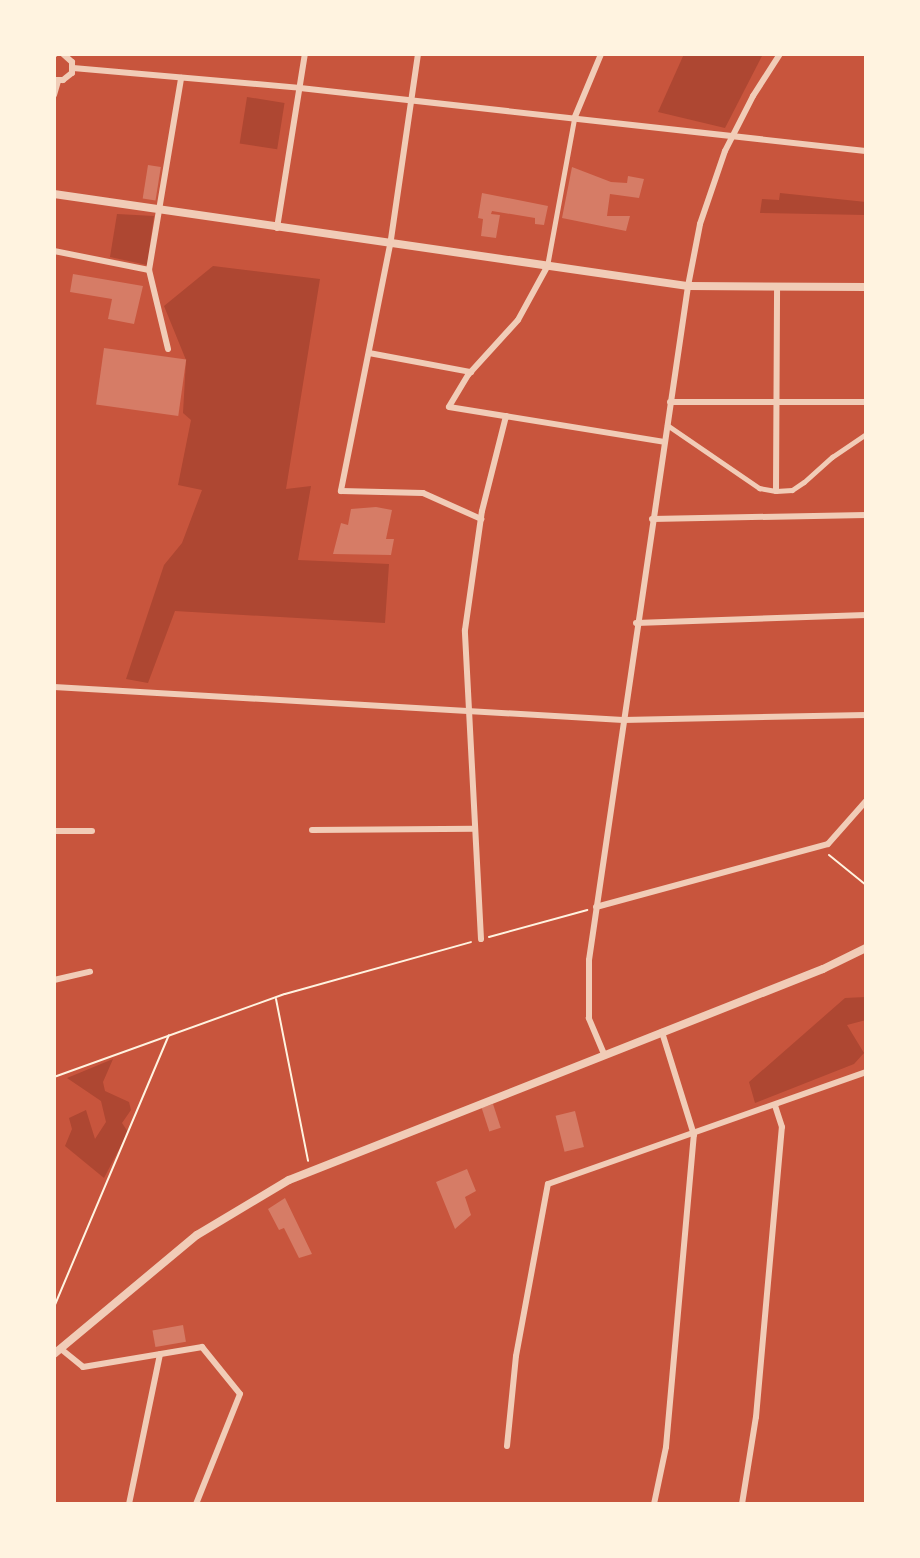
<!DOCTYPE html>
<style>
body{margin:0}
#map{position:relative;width:920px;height:1558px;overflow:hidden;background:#c8553d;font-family:"Roboto Condensed",sans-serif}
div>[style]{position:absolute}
.green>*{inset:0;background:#ae4732;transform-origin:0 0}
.building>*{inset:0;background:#d67c66;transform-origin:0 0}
.path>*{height:2px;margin:-1px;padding:0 1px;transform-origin:1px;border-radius:1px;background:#fff3e0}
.pedestrian>*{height:5px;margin:-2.5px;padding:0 2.5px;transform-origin:2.5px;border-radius:2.5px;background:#f1ccb7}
.minor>*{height:6px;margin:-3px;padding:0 3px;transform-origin:3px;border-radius:3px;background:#f1ccb7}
.tertiary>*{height:8px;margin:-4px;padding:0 4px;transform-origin:4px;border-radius:4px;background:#f1ccb7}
span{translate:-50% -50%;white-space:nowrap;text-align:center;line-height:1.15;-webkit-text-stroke:6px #fff3e0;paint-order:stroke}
.frame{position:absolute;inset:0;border:56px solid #fff3e0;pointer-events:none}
</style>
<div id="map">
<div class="green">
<div style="clip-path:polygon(684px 54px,763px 54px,725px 128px,658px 112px)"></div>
<div style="left:247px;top:97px;width:38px;height:47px;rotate:9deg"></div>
<div style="clip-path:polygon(780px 193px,866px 202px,866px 215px,760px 213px,762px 199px,779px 200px)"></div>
<div style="clip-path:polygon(117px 214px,154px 216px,147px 265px,110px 257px)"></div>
<div style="clip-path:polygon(213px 266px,320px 279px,286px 489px,311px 486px,298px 560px,389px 564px,385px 623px,175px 611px,148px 683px,126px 679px,164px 565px,182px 543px,202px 490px,178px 485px,191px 420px,183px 413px,186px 360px,164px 306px)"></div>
<div style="clip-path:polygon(866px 997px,866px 1020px,847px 1025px,864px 1053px,854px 1064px,755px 1103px,749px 1082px,845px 998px)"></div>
<div style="clip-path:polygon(113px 1059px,103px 1082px,105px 1091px,129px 1102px,131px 1110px,122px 1123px,128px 1132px,104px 1178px,65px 1146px,72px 1129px,69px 1118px,86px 1110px,95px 1139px,106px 1122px,101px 1101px,67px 1078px)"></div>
</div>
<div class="building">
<div style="left:148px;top:165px;width:13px;height:34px;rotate:9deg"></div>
<div style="clip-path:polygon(572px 167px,611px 182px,627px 183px,628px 176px,644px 179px,639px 198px,610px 194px,607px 216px,630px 216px,626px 231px,562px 218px)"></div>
<div style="clip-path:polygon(482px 193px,548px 206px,544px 225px,535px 224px,535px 218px,492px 211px,491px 214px,500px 215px,496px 238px,481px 236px,483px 219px,478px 218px)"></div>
<div style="clip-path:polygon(73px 274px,143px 286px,134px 324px,108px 319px,112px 299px,70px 292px)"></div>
<div style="left:104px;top:348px;width:83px;height:57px;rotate:8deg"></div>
<div style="clip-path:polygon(376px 507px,392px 510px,386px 539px,394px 539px,391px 555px,333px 554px,341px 523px,348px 525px,351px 509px)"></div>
<div style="left:493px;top:1104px;width:25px;height:12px;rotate:72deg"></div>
<div style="left:575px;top:1111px;width:37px;height:20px;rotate:76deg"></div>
<div style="clip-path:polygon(467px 1169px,476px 1191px,465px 1197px,471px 1215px,455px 1229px,436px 1182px)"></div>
<div style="clip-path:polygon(285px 1198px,312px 1254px,299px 1258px,284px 1228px,279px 1230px,268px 1209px)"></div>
<div style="left:183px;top:1325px;width:17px;height:31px;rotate:80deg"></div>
</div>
<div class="path">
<div style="left:829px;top:855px;width:48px;rotate:39deg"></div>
<div style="left:489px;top:937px;width:102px;rotate:-15.4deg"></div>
<div style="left:276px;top:999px;width:165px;rotate:78.8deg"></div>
<div style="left:54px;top:1077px;width:245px;rotate:-19.8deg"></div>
<div style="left:285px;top:994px;width:193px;rotate:-15.6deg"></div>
<div style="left:54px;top:1307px;width:295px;rotate:-67.1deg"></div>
</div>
<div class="pedestrian">
<div style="left:547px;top:266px;width:149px;rotate:-79.6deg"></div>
<div style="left:667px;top:425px;width:112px;rotate:34.4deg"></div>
<div style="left:759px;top:488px;width:17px;rotate:10deg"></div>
<div style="left:776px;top:491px;width:16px;rotate:-4deg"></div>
<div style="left:792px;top:490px;width:14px;rotate:-34deg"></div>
<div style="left:804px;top:482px;width:38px;rotate:-42deg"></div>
<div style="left:832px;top:457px;width:41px;rotate:-34.1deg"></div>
</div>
<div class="minor">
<div style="left:418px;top:54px;width:193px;rotate:98.3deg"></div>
<div style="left:390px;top:245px;width:251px;rotate:101.3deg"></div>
<div style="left:341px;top:491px;width:82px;rotate:1.4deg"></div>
<div style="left:423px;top:493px;width:64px;rotate:24.1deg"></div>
<div style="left:54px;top:55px;width:1px;rotate:-45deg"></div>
<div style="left:73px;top:68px;width:228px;rotate:5deg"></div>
<div style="left:300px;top:88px;width:569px;rotate:6.35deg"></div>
<div style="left:54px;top:80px;width:9px"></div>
<div style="left:63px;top:80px;width:11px;rotate:-38deg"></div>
<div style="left:72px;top:73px;width:11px;rotate:-90deg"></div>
<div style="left:72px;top:62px;width:12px;rotate:-138deg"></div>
<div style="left:54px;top:95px;width:15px;rotate:-74deg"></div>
<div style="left:574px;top:119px;width:70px;rotate:-67.4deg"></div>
<div style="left:277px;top:228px;width:176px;rotate:-80.9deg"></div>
<div style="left:54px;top:251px;width:97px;rotate:11.3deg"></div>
<div style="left:547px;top:267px;width:60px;rotate:118.7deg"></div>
<div style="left:518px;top:320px;width:74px;rotate:132.3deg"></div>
<div style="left:468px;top:375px;width:37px;rotate:121deg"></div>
<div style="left:449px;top:407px;width:218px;rotate:9.2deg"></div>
<div style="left:168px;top:349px;width:81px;rotate:-103.5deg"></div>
<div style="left:149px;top:270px;width:195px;rotate:-80.5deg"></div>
<div style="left:369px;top:353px;width:104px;rotate:10.6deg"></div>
<div style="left:670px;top:402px;width:196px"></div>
<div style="left:776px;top:491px;width:205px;rotate:-89.7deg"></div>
<div style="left:652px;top:519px;width:214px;rotate:-1.1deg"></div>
<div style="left:636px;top:623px;width:230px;rotate:-2deg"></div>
<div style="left:54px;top:687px;width:570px;rotate:3.32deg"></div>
<div style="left:623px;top:720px;width:243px;rotate:-1.2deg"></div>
<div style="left:312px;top:830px;width:163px;rotate:-0.4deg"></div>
<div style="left:54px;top:831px;width:38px"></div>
<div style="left:596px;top:907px;width:240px;rotate:-15.2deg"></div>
<div style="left:828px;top:844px;width:57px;rotate:-48.5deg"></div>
<div style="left:481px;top:939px;width:309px;rotate:-93deg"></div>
<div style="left:465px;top:630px;width:120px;rotate:-81.9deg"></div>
<div style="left:482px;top:511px;width:98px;rotate:-75.8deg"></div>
<div style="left:54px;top:980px;width:37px;rotate:-13deg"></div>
<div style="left:604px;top:1054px;width:39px;rotate:-113deg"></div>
<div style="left:589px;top:1018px;width:58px;rotate:-90deg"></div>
<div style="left:589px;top:960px;width:681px;rotate:-81.64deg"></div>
<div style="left:688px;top:286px;width:63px;rotate:-79deg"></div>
<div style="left:700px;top:224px;width:77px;rotate:-71.1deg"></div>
<div style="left:725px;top:151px;width:62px;rotate:-63deg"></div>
<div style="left:753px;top:96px;width:50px;rotate:-57.3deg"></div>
<div style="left:61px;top:1349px;width:28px;rotate:39deg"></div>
<div style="left:83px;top:1367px;width:121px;rotate:-9.5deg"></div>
<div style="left:202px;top:1347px;width:60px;rotate:51deg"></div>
<div style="left:240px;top:1394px;width:118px;rotate:111.8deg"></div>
<div style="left:507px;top:1446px;width:90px;rotate:-84.3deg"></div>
<div style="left:516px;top:1356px;width:175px;rotate:-79.5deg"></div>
<div style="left:548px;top:1184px;width:337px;rotate:-19.4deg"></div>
<div style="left:129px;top:1504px;width:153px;rotate:-78.3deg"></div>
<div style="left:654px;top:1504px;width:58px;rotate:-78.1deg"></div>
<div style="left:666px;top:1447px;width:313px;rotate:-84.9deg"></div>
<div style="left:694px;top:1135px;width:108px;rotate:-107.3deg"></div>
<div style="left:742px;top:1504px;width:88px;rotate:-80.9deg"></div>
<div style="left:756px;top:1417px;width:291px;rotate:-84.9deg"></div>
<div style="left:782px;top:1127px;width:22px;rotate:-108deg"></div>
</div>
<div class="tertiary">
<div style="left:54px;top:194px;width:641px;rotate:8.26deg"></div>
<div style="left:688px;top:286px;width:178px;rotate:0.3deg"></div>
<div style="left:54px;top:1354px;width:186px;rotate:-39.8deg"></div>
<div style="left:197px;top:1235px;width:107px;rotate:-30.9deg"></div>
<div style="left:289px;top:1180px;width:574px;rotate:-21.56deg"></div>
<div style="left:823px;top:969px;width:48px;rotate:-26deg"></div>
</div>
<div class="frame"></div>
</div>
